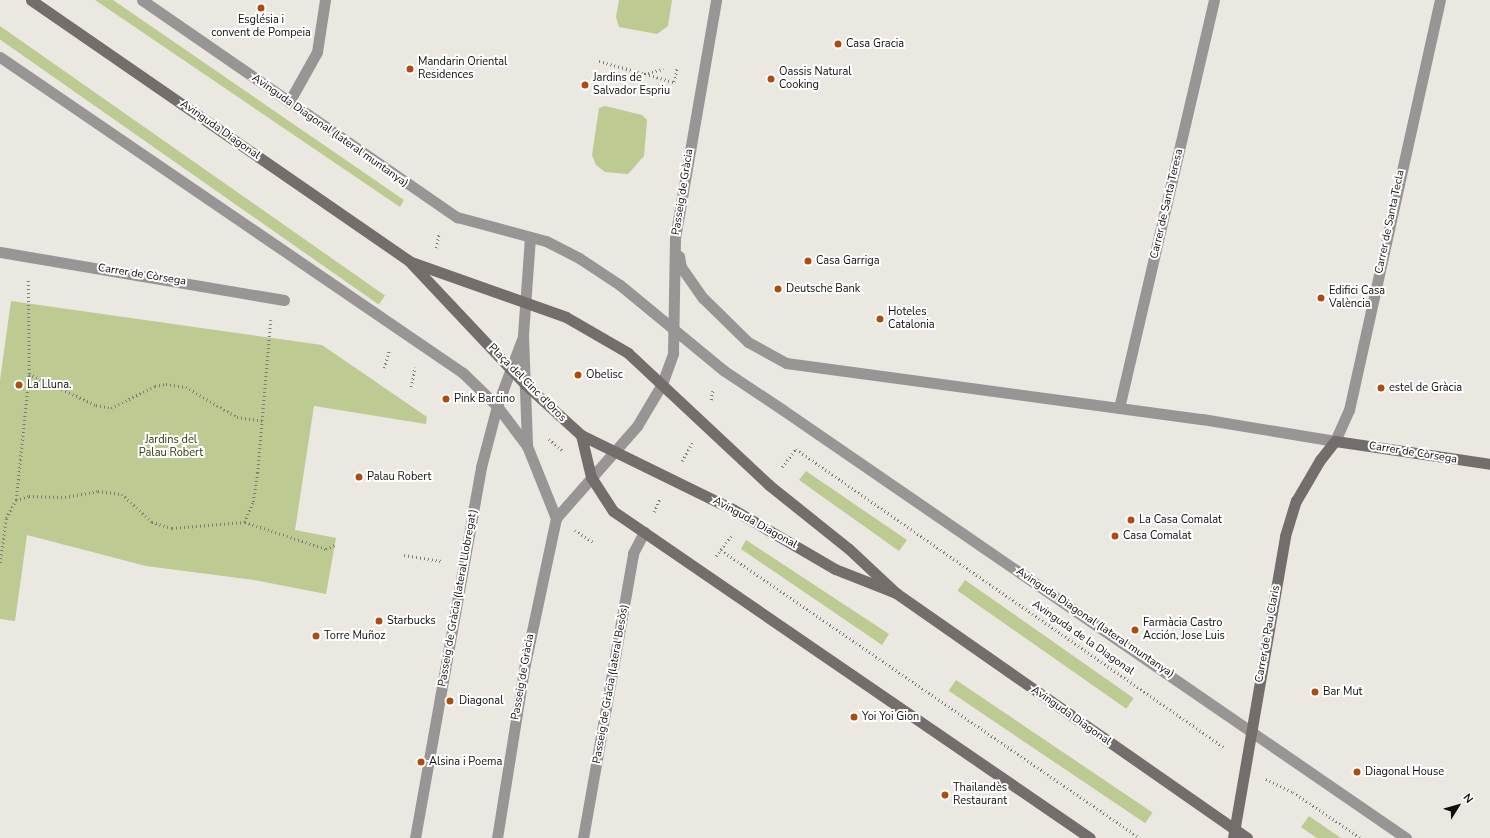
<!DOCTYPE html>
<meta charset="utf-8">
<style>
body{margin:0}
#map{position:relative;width:1490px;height:838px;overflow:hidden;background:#ebe8e1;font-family:"Nunito Sans",sans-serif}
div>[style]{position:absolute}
.green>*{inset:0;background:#bdca91;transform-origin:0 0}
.path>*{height:2.5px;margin-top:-1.25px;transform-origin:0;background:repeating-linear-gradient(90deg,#7e7c78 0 1px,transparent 0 4px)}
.pedestrian>*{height:11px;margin:-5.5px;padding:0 5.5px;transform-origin:5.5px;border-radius:5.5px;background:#999594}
.minor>*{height:11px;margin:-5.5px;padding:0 5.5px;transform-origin:5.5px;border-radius:5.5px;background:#999594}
.tertiary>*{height:11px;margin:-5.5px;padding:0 5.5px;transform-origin:5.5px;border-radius:5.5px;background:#999594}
.secondary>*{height:11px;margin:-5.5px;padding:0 5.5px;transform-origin:5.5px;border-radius:5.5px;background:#736e6c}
.dots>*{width:11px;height:11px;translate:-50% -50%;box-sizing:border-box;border:2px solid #fff;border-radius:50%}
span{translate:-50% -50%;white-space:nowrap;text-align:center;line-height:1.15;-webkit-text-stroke:4px #fff;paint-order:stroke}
.poi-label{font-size:11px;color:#0f0e0c}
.left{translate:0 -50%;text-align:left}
.street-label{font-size:11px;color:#0f0e0c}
.park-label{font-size:11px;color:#2f3708}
.north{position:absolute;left:1438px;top:786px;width:40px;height:40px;-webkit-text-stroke:3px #fff;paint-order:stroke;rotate:53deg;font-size:11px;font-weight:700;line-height:16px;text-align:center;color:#0f0e0c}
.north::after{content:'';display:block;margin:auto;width:14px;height:18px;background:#0f0e0c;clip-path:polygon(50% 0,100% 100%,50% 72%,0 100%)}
</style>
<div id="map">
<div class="green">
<div style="clip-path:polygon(95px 0,113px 0,404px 200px,400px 207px)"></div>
<div style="clip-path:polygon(619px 0,672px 0,668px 26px,657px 34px,619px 27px,616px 17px)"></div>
<div style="left:0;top:26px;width:470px;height:11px;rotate:35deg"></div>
<div style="clip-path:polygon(605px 106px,642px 115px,647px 120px,644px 156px,628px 174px,605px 172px,596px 165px,592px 155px,599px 108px)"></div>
<div style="clip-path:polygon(11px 301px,322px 345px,427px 417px,426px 424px,314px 406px,295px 530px,336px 538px,326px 594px,254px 580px,146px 566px,27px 535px,15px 621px,0 619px,0 380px)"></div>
<div style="clip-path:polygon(806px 471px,907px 540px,899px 551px,799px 480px)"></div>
<div style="clip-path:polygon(746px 540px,889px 634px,882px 645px,741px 549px)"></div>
<div style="left:965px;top:580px;width:206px;height:13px;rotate:35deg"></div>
<div style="left:956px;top:680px;width:237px;height:13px;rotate:34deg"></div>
<div style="clip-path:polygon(1309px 816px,1341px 838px,1317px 838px,1301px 827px)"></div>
</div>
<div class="path">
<div style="left:599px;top:61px;width:78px;rotate:15.6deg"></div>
<div style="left:674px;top:82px;width:14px;rotate:-78deg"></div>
<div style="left:644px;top:74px;width:20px;rotate:-15deg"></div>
<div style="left:436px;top:248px;width:16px;rotate:-79deg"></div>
<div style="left:271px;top:320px;width:154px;rotate:94.9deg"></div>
<div style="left:258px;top:473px;width:30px;rotate:99deg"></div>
<div style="left:253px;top:503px;width:21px;rotate:113deg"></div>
<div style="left:245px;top:522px;width:85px;rotate:18.4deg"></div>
<div style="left:326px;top:549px;width:10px;rotate:-24deg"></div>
<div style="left:384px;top:368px;width:19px;rotate:-74deg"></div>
<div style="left:29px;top:374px;width:74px;rotate:24.8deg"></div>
<div style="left:96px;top:405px;width:15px;rotate:11deg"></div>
<div style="left:111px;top:408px;width:49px;rotate:-26.6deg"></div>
<div style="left:155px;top:386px;width:11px;rotate:-10deg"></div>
<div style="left:166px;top:384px;width:20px;rotate:9deg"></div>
<div style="left:186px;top:387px;width:59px;rotate:30.5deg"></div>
<div style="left:237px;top:417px;width:27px;rotate:8deg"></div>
<div style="left:411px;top:387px;width:20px;rotate:-79deg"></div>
<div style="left:711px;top:400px;width:11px;rotate:-80deg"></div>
<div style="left:549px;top:439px;width:17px;rotate:40deg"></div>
<div style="left:796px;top:449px;width:523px;rotate:34.88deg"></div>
<div style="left:682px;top:461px;width:21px;rotate:-61deg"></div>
<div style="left:782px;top:467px;width:23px;rotate:-52deg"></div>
<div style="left:16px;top:500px;width:127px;rotate:-84.1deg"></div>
<div style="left:29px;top:374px;width:95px;rotate:-90.6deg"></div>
<div style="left:654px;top:512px;width:15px;rotate:-67deg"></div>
<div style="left:575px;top:530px;width:23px;rotate:34deg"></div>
<div style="left:721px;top:550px;width:508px;rotate:34.5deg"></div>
<div style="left:404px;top:555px;width:38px;rotate:9deg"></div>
<div style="left:716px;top:556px;width:26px;rotate:-53deg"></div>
<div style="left:0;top:563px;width:45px;rotate:-82.4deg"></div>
<div style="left:6px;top:518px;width:21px;rotate:-61deg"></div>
<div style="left:16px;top:500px;width:14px;rotate:-17deg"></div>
<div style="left:29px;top:496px;width:36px;rotate:2deg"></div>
<div style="left:65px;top:497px;width:34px;rotate:-10deg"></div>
<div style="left:98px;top:491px;width:24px;rotate:7deg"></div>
<div style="left:122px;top:494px;width:41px;rotate:43deg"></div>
<div style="left:152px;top:522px;width:21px;rotate:17deg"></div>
<div style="left:172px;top:528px;width:73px;rotate:-4.7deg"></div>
<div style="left:1266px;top:779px;width:30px;rotate:26deg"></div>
<div style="left:1293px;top:792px;width:82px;rotate:34.1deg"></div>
</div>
<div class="pedestrian">
<div style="left:0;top:252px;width:288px;rotate:9.6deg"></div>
</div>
<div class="minor">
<div style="left:289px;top:102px;width:57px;rotate:-60.8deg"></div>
<div style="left:317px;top:52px;width:53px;rotate:-81.3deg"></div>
<div style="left:1119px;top:408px;width:419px;rotate:-76.9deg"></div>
<div style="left:783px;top:410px;width:756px;rotate:34.49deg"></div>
<div style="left:1335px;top:441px;width:34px;rotate:-66deg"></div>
<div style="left:1349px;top:410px;width:420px;rotate:-77.5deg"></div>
<div style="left:415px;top:838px;width:377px;rotate:-79.9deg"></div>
<div style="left:481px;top:467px;width:63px;rotate:-75.3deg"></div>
<div style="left:583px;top:838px;width:289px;rotate:-80deg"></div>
<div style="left:633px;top:553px;width:24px;rotate:-62deg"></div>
</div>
<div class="tertiary">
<div style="left:142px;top:0;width:383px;rotate:34.6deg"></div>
<div style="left:457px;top:217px;width:92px;rotate:15.1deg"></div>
<div style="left:546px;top:241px;width:37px;rotate:27deg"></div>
<div style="left:579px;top:258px;width:49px;rotate:33.4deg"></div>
<div style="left:620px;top:285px;width:134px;rotate:39.5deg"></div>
<div style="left:723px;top:370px;width:72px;rotate:33.7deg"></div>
<div style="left:0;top:57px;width:561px;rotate:34.31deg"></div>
<div style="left:463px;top:373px;width:47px;rotate:44.1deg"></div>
<div style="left:497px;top:406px;width:50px;rotate:53.1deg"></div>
<div style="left:530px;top:237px;width:98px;rotate:94.1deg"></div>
<div style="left:523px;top:335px;width:111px;rotate:87.9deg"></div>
<div style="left:527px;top:446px;width:78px;rotate:68.1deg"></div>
<div style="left:679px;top:256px;width:11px;rotate:80deg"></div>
<div style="left:681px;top:267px;width:38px;rotate:55deg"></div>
<div style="left:703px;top:298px;width:63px;rotate:44.4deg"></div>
<div style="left:748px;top:342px;width:43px;rotate:28.9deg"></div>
<div style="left:786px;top:363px;width:420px;rotate:7.7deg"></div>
<div style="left:1202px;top:419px;width:135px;rotate:9.4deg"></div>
<div style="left:497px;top:406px;width:72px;rotate:-69.5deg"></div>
<div style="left:497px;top:838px;width:176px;rotate:-80.9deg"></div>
<div style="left:525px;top:664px;width:149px;rotate:-78deg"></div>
<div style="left:556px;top:518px;width:123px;rotate:-48.6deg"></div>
<div style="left:637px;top:426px;width:49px;rotate:-59.2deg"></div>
<div style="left:662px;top:384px;width:33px;rotate:-70deg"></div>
<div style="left:673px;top:353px;width:115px;rotate:-89deg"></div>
<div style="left:675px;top:238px;width:242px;rotate:-80.2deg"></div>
</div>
<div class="secondary">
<div style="left:31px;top:0;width:459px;rotate:34.6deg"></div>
<div style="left:409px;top:261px;width:169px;rotate:46.7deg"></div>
<div style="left:525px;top:384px;width:76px;rotate:42.3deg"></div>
<div style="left:581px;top:435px;width:170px;rotate:26.1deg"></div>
<div style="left:734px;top:510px;width:117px;rotate:30.3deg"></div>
<div style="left:835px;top:569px;width:66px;rotate:21.5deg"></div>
<div style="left:411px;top:262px;width:164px;rotate:19.5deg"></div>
<div style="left:566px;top:317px;width:72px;rotate:30.1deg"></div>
<div style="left:628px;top:353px;width:193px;rotate:43.1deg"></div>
<div style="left:769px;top:485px;width:102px;rotate:38.7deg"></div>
<div style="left:849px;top:549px;width:64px;rotate:43.1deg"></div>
<div style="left:896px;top:593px;width:428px;rotate:34.9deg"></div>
<div style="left:581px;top:435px;width:43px;rotate:76.6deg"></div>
<div style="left:591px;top:477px;width:40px;rotate:57.1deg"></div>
<div style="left:613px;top:511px;width:578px;rotate:34.43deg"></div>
<div style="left:1233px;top:838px;width:306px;rotate:-80.2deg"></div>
<div style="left:1285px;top:536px;width:37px;rotate:-73deg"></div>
<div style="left:1296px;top:501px;width:48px;rotate:-59.7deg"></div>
<div style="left:1320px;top:460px;width:24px;rotate:-52deg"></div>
<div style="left:1335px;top:441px;width:157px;rotate:8.4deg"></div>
</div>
<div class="dots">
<div style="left:261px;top:8px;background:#ad4c0c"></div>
<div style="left:838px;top:44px;background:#ad4c0c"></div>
<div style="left:410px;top:69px;background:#ad4c0c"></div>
<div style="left:771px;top:79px;background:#ad4c0c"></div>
<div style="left:585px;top:85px;background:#ad4c0c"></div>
<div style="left:808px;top:261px;background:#ad4c0c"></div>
<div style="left:778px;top:289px;background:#ad4c0c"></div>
<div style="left:1321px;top:298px;background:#ad4c0c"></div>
<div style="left:880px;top:319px;background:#ad4c0c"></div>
<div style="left:578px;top:375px;background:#ad4c0c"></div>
<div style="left:19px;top:385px;background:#ad4c0c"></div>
<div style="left:1381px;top:388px;background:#ad4c0c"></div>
<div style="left:446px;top:399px;background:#ad4c0c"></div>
<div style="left:359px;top:477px;background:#ad4c0c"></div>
<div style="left:1131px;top:520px;background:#ad4c0c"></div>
<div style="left:1115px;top:536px;background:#ad4c0c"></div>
<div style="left:379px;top:621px;background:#ad4c0c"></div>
<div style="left:1135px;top:630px;background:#ad4c0c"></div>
<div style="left:316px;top:636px;background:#ad4c0c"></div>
<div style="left:1315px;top:692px;background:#ad4c0c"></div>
<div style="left:450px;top:701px;background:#ad4c0c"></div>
<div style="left:854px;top:717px;background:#ad4c0c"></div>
<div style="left:421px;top:762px;background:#ad4c0c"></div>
<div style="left:1357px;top:772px;background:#ad4c0c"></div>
<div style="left:945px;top:795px;background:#ad4c0c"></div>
</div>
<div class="poi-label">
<span style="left:261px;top:27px">Església i<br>convent de Pompeia</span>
<span class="left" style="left:846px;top:44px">Casa Gracia</span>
<span class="left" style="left:418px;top:69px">Mandarin Oriental<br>Residences</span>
<span class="left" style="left:779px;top:79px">Oassis Natural<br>Cooking</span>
<span class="left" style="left:593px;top:85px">Jardins de<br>Salvador Espriu</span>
<span class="left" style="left:816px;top:261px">Casa Garriga</span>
<span class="left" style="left:786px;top:289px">Deutsche Bank</span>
<span class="left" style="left:1329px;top:298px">Edifici Casa<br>València</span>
<span class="left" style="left:888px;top:319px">Hoteles<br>Catalonia</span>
<span class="left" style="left:586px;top:375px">Obelisc</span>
<span class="left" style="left:27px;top:385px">La Lluna.</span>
<span class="left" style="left:1389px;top:388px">estel de Gràcia</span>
<span class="left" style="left:454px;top:399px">Pink Barcino</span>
<span class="left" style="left:367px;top:477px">Palau Robert</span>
<span class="left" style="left:1139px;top:520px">La Casa Comalat</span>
<span class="left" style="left:1123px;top:536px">Casa Comalat</span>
<span class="left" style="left:387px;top:621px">Starbucks</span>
<span class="left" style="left:1143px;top:630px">Farmàcia Castro<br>Acción, Jose Luis</span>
<span class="left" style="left:324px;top:636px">Torre Muñoz</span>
<span class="left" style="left:1323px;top:692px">Bar Mut</span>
<span class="left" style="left:459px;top:701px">Diagonal</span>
<span class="left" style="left:862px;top:717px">Yoi Yoi Gion</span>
<span class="left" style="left:429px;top:762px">Alsina i Poema</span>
<span class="left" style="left:1365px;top:772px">Diagonal House</span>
<span class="left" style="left:953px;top:795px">Thailandès<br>Restaurant</span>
</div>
<div class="street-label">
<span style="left:220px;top:130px;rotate:35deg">Avinguda Diagonal</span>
<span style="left:330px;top:131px;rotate:35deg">Avinguda Diagonal (lateral muntanya)</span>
<span style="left:683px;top:192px;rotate:-81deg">Passeig de Gràcia</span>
<span style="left:1167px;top:204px;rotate:-77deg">Carrer de Santa Teresa</span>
<span style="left:1390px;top:222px;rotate:-78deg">Carrer de Santa Tecla</span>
<span style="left:142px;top:275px;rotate:9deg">Carrer de Còrsega</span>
<span style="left:527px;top:383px;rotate:45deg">Plaça del Cinc d'Oros</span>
<span style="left:1413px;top:453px;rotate:9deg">Carrer de Còrsega</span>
<span style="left:755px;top:523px;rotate:29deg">Avinguda Diagonal</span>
<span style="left:458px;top:598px;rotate:-80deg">Passeig de Gràcia (lateral Llobregat)</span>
<span style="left:1095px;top:623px;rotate:34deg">Avinguda Diagonal (lateral muntanya)</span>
<span style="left:1268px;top:634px;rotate:-80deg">Carrer de Pau Claris</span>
<span style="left:1083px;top:638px;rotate:35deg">Avinguda de la Diagonal</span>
<span style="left:523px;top:677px;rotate:-80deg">Passeig de Gràcia</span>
<span style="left:611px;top:684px;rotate:-80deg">Passeig de Gràcia (lateral Besòs)</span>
<span style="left:1071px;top:716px;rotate:35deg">Avinguda Diagonal</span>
</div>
<div class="park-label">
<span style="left:171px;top:447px">Jardins del<br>Palau Robert</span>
</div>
<div class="north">N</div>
</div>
